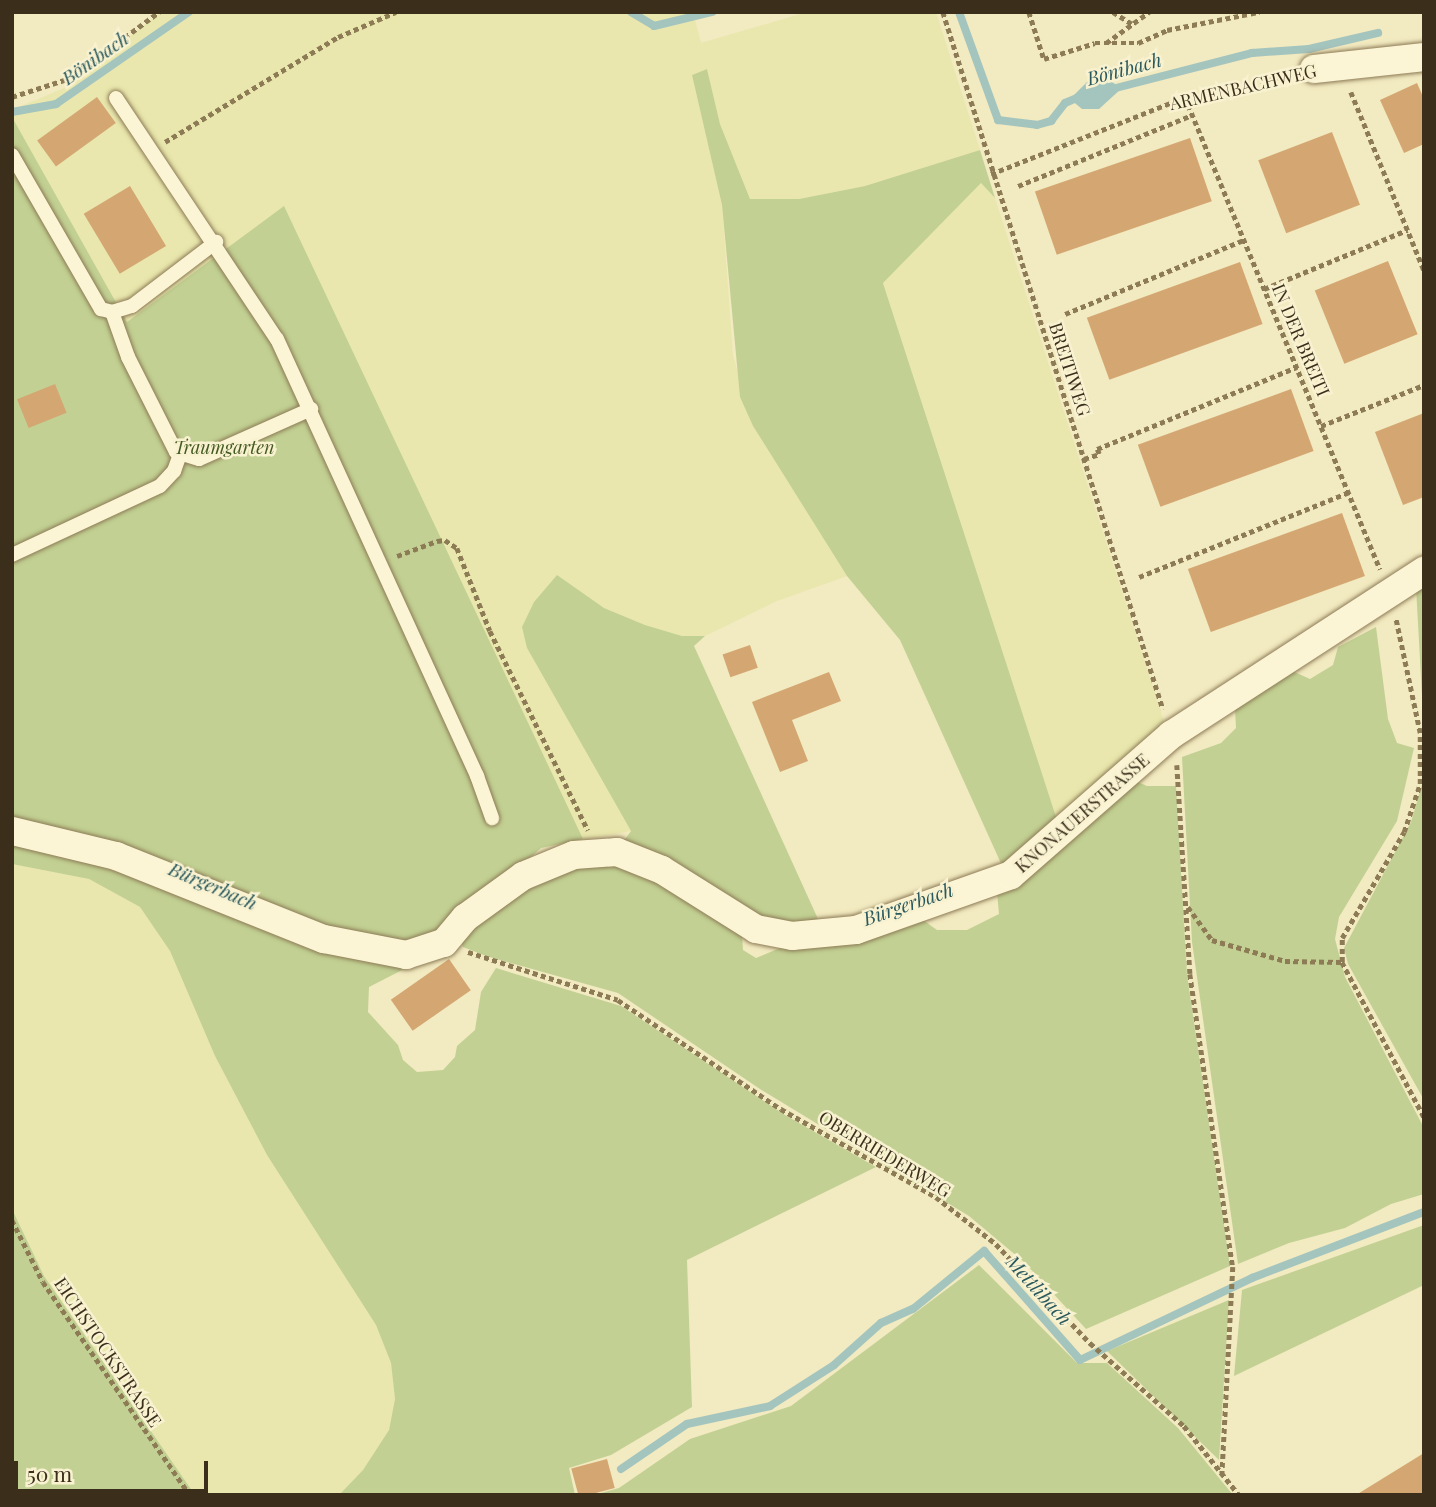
<!DOCTYPE html>
<meta charset="utf-8">
<style>
body{margin:0}
#map{position:relative;width:1436px;height:1507px;overflow:hidden;background:#f2eac0;font-family:"Playfair Display",serif}
div>[style]{position:absolute}
.farmland>*{inset:0;background:#e9e7ad}
.green>*{inset:0;background:#c2d193}
.water>*{inset:0;background:#a4c4be}
.stream>*{height:8px;margin:-4px;padding:0 4px;transform-origin:4px;border-radius:4px;background:#a4c4be}
.building>*{inset:0;background:#d4a772;transform-origin:0 0}
.path>*{height:4.5px;margin-top:-2.25px;transform-origin:0;background:repeating-linear-gradient(90deg,#8d7b56 0 5px,transparent 0 8.5px)}
.roads{filter:drop-shadow(0 0 2px #8d7b56) drop-shadow(0 0 2px #8d7b56)}
.service>*{height:14px;margin:-7px;padding:0 7px;transform-origin:7px;border-radius:7px;background:#fcf5d5}
.minor>*{height:28px;margin:-14px;padding:0 14px;transform-origin:14px;border-radius:14px;background:#fcf5d5}
span{translate:-50% -50%;white-space:nowrap;text-align:center;line-height:1.15;-webkit-text-stroke:5px #f9f2d1;paint-order:stroke}
.street-label{font-size:18px;color:#3b2f1c}
.park-label{font-size:18px;color:#445a21;font-style:italic}
.water-label{font-size:19px;color:#2a595d;font-style:italic}
.frame{position:absolute;inset:0;border:14px solid #3b2f1c;pointer-events:none}
.scale{position:absolute;left:14px;top:1461px;width:194px;height:32px;box-sizing:border-box;border:4px solid #3b2f1c;border-top:0;padding-left:9px;font-size:21px;line-height:24px;white-space:nowrap;color:#3b2f1c;-webkit-text-stroke:5px #f9f2d1;paint-order:stroke}
</style>
<div id="map">
<div class="farmland">
<div style="clip-path:polygon(161px 12px,693px 12px,701px 43px,807px 12px,936px 12px,980px 150px,865px 186px,799px 199px,750px 199px,720px 124px,707px 69px,692px 75px,722px 205px,733px 355px,753px 426px,847px 576px,777px 601px,705px 636px,682px 636px,645px 625px,604px 608px,557px 576px,527px 648px,631px 831px,541px 848px,440px 937px,12px 664px,12px 110px,64px 88px)"></div>
<div style="clip-path:polygon(981px 183px,995px 198px,1171px 743px,1058px 823px,883px 282px)"></div>
<div style="clip-path:polygon(12px 864px,89px 879px,140px 907px,170px 951px,215px 1056px,267px 1155px,376px 1325px,391px 1363px,395px 1399px,389px 1430px,363px 1470px,339px 1495px,195px 1495px,44px 1276px,12px 1209px)"></div>
</div>
<div class="green">
<div style="clip-path:polygon(707px 69px,720px 124px,750px 199px,799px 199px,865px 186px,980px 150px,995px 198px,981px 183px,883px 283px,1058px 823px,1004px 870px,900px 640px,847px 576px,753px 426px,740px 397px,722px 205px,692px 75px)"></div>
<div style="clip-path:polygon(12px 117px,127px 322px,284px 206px,583px 839px,541px 848px,440px 937px,401px 946px,362px 943px,12px 825px)"></div>
<div style="clip-path:polygon(557px 575px,604px 608px,645px 625px,682px 636px,705px 636px,694px 646px,818px 919px,803px 925px,779px 923px,734px 907px,618px 849px,631px 831px,527px 648px,522px 627px,534px 602px)"></div>
<div style="clip-path:polygon(1424px 581px,1424px 732px,1416px 587px)"></div>
<div style="clip-path:polygon(1376px 627px,1388px 719px,1397px 743px,1414px 748px,1397px 821px,1339px 917px,1335px 939px,1345px 977px,1424px 1128px,1424px 1194px,1391px 1204px,1345px 1228px,1289px 1243px,1238px 1264px,1192px 942px,1182px 757px,1221px 743px,1236px 728px,1235px 709px,1290px 670px,1310px 679px,1333px 665px,1338px 647px)"></div>
<div style="clip-path:polygon(1424px 778px,1424px 1100px,1348px 964px,1344px 948px,1411px 822px)"></div>
<div style="clip-path:polygon(1133px 780px,1147px 786px,1176px 786px,1187px 975px,1230px 1266px,1086px 1329px,1024px 1262px,969px 1216px,760px 1089px,618px 993px,486px 956px,463px 947px,460px 938px,525px 884px,595px 863px,621px 864px,653px 875px,742px 934px,743px 950px,756px 958px,785px 946px,923px 920px,937px 930px,967px 930px,999px 914px,997px 892px)"></div>
<div style="clip-path:polygon(12px 843px,62px 854px,410px 966px,369px 987px,368px 1012px,398px 1045px,403px 1060px,417px 1072px,443px 1070px,455px 1057px,457px 1046px,475px 1030px,481px 992px,496px 968px,621px 1006px,785px 1115px,876px 1167px,687px 1260px,692px 1407px,611px 1455px,569px 1468px,575px 1495px,339px 1495px,363px 1470px,389px 1430px,395px 1399px,391px 1363px,376px 1325px,267px 1155px,215px 1056px,170px 951px,140px 907px,89px 879px,12px 864px)"></div>
<div style="clip-path:polygon(12px 1209px,44px 1276px,195px 1495px,12px 1495px)"></div>
<div style="clip-path:polygon(1424px 1225px,1424px 1285px,1234px 1376px,1242px 1290px)"></div>
<div style="clip-path:polygon(979px 1265px,1077px 1363px,1107px 1363px,1178px 1428px,1233px 1495px,594px 1495px,619px 1488px,690px 1439px,791px 1406px)"></div>
<div style="clip-path:polygon(1229px 1300px,1219px 1460px,1107px 1351px)"></div>
</div>
<div class="water">
<div style="clip-path:polygon(1096px 73px,1122px 88px,1099px 109px,1082px 109px,1070px 99px)"></div>
</div>
<div class="stream">
<div style="left:631px;top:12px;width:27px;rotate:31deg"></div>
<div style="left:654px;top:26px;width:60px;rotate:-13.6deg"></div>
<div style="left:959px;top:12px;width:115px;rotate:70.1deg"></div>
<div style="left:998px;top:120px;width:39px;rotate:7deg"></div>
<div style="left:1037px;top:125px;width:15px;rotate:-16deg"></div>
<div style="left:1051px;top:121px;width:23px;rotate:-52deg"></div>
<div style="left:1065px;top:103px;width:15px;rotate:-23deg"></div>
<div style="left:1112px;top:89px;width:145px;rotate:-14.4deg"></div>
<div style="left:1252px;top:53px;width:57px;rotate:-4deg"></div>
<div style="left:1309px;top:49px;width:71px;rotate:-13.1deg"></div>
<div style="left:12px;top:112px;width:45px;rotate:-10.3deg"></div>
<div style="left:56px;top:104px;width:162px;rotate:-34.7deg"></div>
<div style="left:621px;top:1469px;width:80px;rotate:-34.3deg"></div>
<div style="left:687px;top:1424px;width:85px;rotate:-12.2deg"></div>
<div style="left:770px;top:1406px;width:76px;rotate:-32.6deg"></div>
<div style="left:834px;top:1365px;width:63px;rotate:-41.8deg"></div>
<div style="left:881px;top:1323px;width:35px;rotate:-24deg"></div>
<div style="left:913px;top:1309px;width:92px;rotate:-39.2deg"></div>
<div style="left:984px;top:1251px;width:145px;rotate:48.6deg"></div>
<div style="left:1080px;top:1360px;width:191px;rotate:-25.5deg"></div>
<div style="left:1252px;top:1278px;width:184px;rotate:-21deg"></div>
</div>
<div class="building">
<div style="clip-path:polygon(1417px 83px,1424px 99px,1424px 144px,1404px 153px,1380px 100px)"></div>
<div style="left:97px;top:97px;width:32px;height:74px;rotate:54deg"></div>
<div style="left:1332px;top:132px;width:78px;height:79px;rotate:69deg"></div>
<div style="left:1190px;top:138px;width:67px;height:164px;rotate:71deg"></div>
<div style="left:130px;top:186px;width:70px;height:54px;rotate:59deg"></div>
<div style="left:1388px;top:261px;width:79px;height:79px;rotate:68deg"></div>
<div style="left:1240px;top:262px;width:66px;height:163px;rotate:70deg"></div>
<div style="left:55px;top:384px;width:31px;height:41px;rotate:68deg"></div>
<div style="left:1291px;top:389px;width:66px;height:163px;rotate:70deg"></div>
<div style="clip-path:polygon(1424px 413px,1424px 497px,1403px 505px,1375px 432px)"></div>
<div style="left:1342px;top:513px;width:67px;height:164px;rotate:70deg"></div>
<div style="left:750px;top:645px;width:24px;height:29px;rotate:71deg"></div>
<div style="clip-path:polygon(829px 672px,841px 701px,792px 720px,808px 761px,780px 772px,752px 702px)"></div>
<div style="left:449px;top:959px;width:38px;height:71px;rotate:55deg"></div>
<div style="clip-path:polygon(1424px 1453px,1424px 1495px,1356px 1495px)"></div>
<div style="left:607px;top:1459px;width:30px;height:37px;rotate:75deg"></div>
</div>
<div class="path">
<div style="left:943px;top:12px;width:731px;rotate:72.48deg"></div>
<div style="left:1029px;top:12px;width:49px;rotate:72.3deg"></div>
<div style="left:1044px;top:59px;width:53px;rotate:-17.4deg"></div>
<div style="left:1095px;top:43px;width:43px"></div>
<div style="left:1138px;top:43px;width:32px;rotate:-24deg"></div>
<div style="left:1167px;top:30px;width:94px;rotate:-11.1deg"></div>
<div style="left:1113px;top:12px;width:22px;rotate:32deg"></div>
<div style="left:1106px;top:43px;width:53px;rotate:-35.8deg"></div>
<div style="left:1351px;top:92px;width:192px;rotate:67.7deg"></div>
<div style="left:12px;top:97px;width:61px;rotate:-18.1deg"></div>
<div style="left:70px;top:78px;width:111px;rotate:-36.6deg"></div>
<div style="left:1185px;top:97px;width:511px;rotate:67.55deg"></div>
<div style="left:165px;top:142px;width:202px;rotate:-31.3deg"></div>
<div style="left:338px;top:37px;width:63px;rotate:-23.3deg"></div>
<div style="left:991px;top:174px;width:209px;rotate:-21.6deg"></div>
<div style="left:1185px;top:97px;width:106px;rotate:-11.9deg"></div>
<div style="left:1018px;top:186px;width:188px;rotate:-22.2deg"></div>
<div style="left:1264px;top:289px;width:155px;rotate:-22.4deg"></div>
<div style="left:1065px;top:314px;width:194px;rotate:-22.5deg"></div>
<div style="left:1321px;top:426px;width:111px;rotate:-21.7deg"></div>
<div style="left:1084px;top:459px;width:16px;rotate:-18deg"></div>
<div style="left:1099px;top:454px;width:5px;rotate:-112deg"></div>
<div style="left:1097px;top:449px;width:216px;rotate:-22.3deg"></div>
<div style="left:397px;top:556px;width:43px;rotate:-20.6deg"></div>
<div style="left:437px;top:541px;width:8px;rotate:-7deg"></div>
<div style="left:445px;top:540px;width:14px;rotate:34deg"></div>
<div style="left:457px;top:548px;width:89px;rotate:68.3deg"></div>
<div style="left:490px;top:631px;width:222px;rotate:63.8deg"></div>
<div style="left:1139px;top:577px;width:227px;rotate:-22deg"></div>
<div style="left:1177px;top:765px;width:209px;rotate:86.4deg"></div>
<div style="left:1190px;top:974px;width:296px;rotate:81.7deg"></div>
<div style="left:1233px;top:1267px;width:207px;rotate:93deg"></div>
<div style="left:1188px;top:907px;width:41px;rotate:54deg"></div>
<div style="left:1212px;top:940px;width:76px;rotate:16deg"></div>
<div style="left:1285px;top:961px;width:57px;rotate:1deg"></div>
<div style="left:1342px;top:962px;width:175px;rotate:62.1deg"></div>
<div style="left:468px;top:952px;width:157px;rotate:17.7deg"></div>
<div style="left:618px;top:1000px;width:196px;rotate:33.8deg"></div>
<div style="left:781px;top:1109px;width:178px;rotate:29.6deg"></div>
<div style="left:936px;top:1197px;width:76px;rotate:38.1deg"></div>
<div style="left:996px;top:1244px;width:137px;rotate:46.5deg"></div>
<div style="left:1090px;top:1343px;width:125px;rotate:41.4deg"></div>
<div style="left:1184px;top:1426px;width:88px;rotate:51.4deg"></div>
<div style="left:1342px;top:962px;width:24px;rotate:-90deg"></div>
<div style="left:1342px;top:938px;width:123px;rotate:-59.7deg"></div>
<div style="left:1404px;top:832px;width:51px;rotate:-71.6deg"></div>
<div style="left:1420px;top:784px;width:51px;rotate:-90deg"></div>
<div style="left:1420px;top:733px;width:116px;rotate:-102deg"></div>
<div style="left:12px;top:1220px;width:69px;rotate:63.4deg"></div>
<div style="left:43px;top:1282px;width:259px;rotate:55.4deg"></div>
</div>
<div class="roads">
<div class="service">
<div style="left:116px;top:98px;width:290px;rotate:56.3deg"></div>
<div style="left:277px;top:339px;width:481px;rotate:65.4deg"></div>
<div style="left:477px;top:776px;width:45px;rotate:70.3deg"></div>
<div style="left:12px;top:155px;width:178px;rotate:60deg"></div>
<div style="left:101px;top:309px;width:11px;rotate:15deg"></div>
<div style="left:112px;top:312px;width:21px;rotate:-17deg"></div>
<div style="left:132px;top:306px;width:106px;rotate:-37.3deg"></div>
<div style="left:112px;top:312px;width:48px;rotate:70.4deg"></div>
<div style="left:128px;top:357px;width:106px;rotate:63.2deg"></div>
<div style="left:176px;top:452px;width:24px;rotate:17deg"></div>
<div style="left:199px;top:459px;width:123px;rotate:-24.1deg"></div>
<div style="left:12px;top:555px;width:163px;rotate:-25deg"></div>
<div style="left:160px;top:486px;width:21px;rotate:-47deg"></div>
<div style="left:174px;top:471px;width:20px;rotate:-70deg"></div>
</div>
<div class="minor">
<div style="left:1314px;top:69px;width:111px;rotate:-6.2deg"></div>
<div style="left:12px;top:831px;width:107px;rotate:13.5deg"></div>
<div style="left:116px;top:856px;width:224px;rotate:21.8deg"></div>
<div style="left:324px;top:939px;width:84px;rotate:11deg"></div>
<div style="left:406px;top:955px;width:40px;rotate:-18deg"></div>
<div style="left:444px;top:943px;width:33px;rotate:-50deg"></div>
<div style="left:465px;top:918px;width:72px;rotate:-35.9deg"></div>
<div style="left:523px;top:876px;width:55px;rotate:-22.4deg"></div>
<div style="left:574px;top:855px;width:43px;rotate:-4deg"></div>
<div style="left:617px;top:852px;width:48px;rotate:21.8deg"></div>
<div style="left:662px;top:870px;width:111px;rotate:32.1deg"></div>
<div style="left:756px;top:929px;width:37px;rotate:11deg"></div>
<div style="left:792px;top:936px;width:64px;rotate:-5.4deg"></div>
<div style="left:856px;top:930px;width:164px;rotate:-19.5deg"></div>
<div style="left:1011px;top:875px;width:213px;rotate:-41.2deg"></div>
<div style="left:1171px;top:735px;width:302px;rotate:-33deg"></div>
</div>
</div>
<div class="street-label">
<span style="left:1243px;top:87px;rotate:-13deg">ARMENBACHWEG</span>
<span style="left:1301px;top:340px;rotate:67deg">IN DER BREITI</span>
<span style="left:1070px;top:369px;rotate:72deg">BREITIWEG</span>
<span style="left:1082px;top:813px;rotate:-41deg">KNONAUERSTRASSE</span>
<span style="left:885px;top:1154px;rotate:31deg">OBERRIEDERWEG</span>
<span style="left:108px;top:1352px;rotate:56deg">EICHSTOCKSTRASSE</span>
</div>
<div class="park-label">
<span style="left:224px;top:447px">Traumgarten</span>
</div>
<div class="water-label">
<span style="left:95px;top:58px;rotate:-35deg">Bönibach</span>
<span style="left:1124px;top:69px;rotate:-15deg">Bönibach</span>
<span style="left:213px;top:886px;rotate:23deg">Bürgerbach</span>
<span style="left:908px;top:904px;rotate:-19deg">Bürgerbach</span>
<span style="left:1039px;top:1290px;rotate:48deg">Mettlibach</span>
</div>
<div class="frame"></div>
<div class="scale">50 m</div>
</div>
